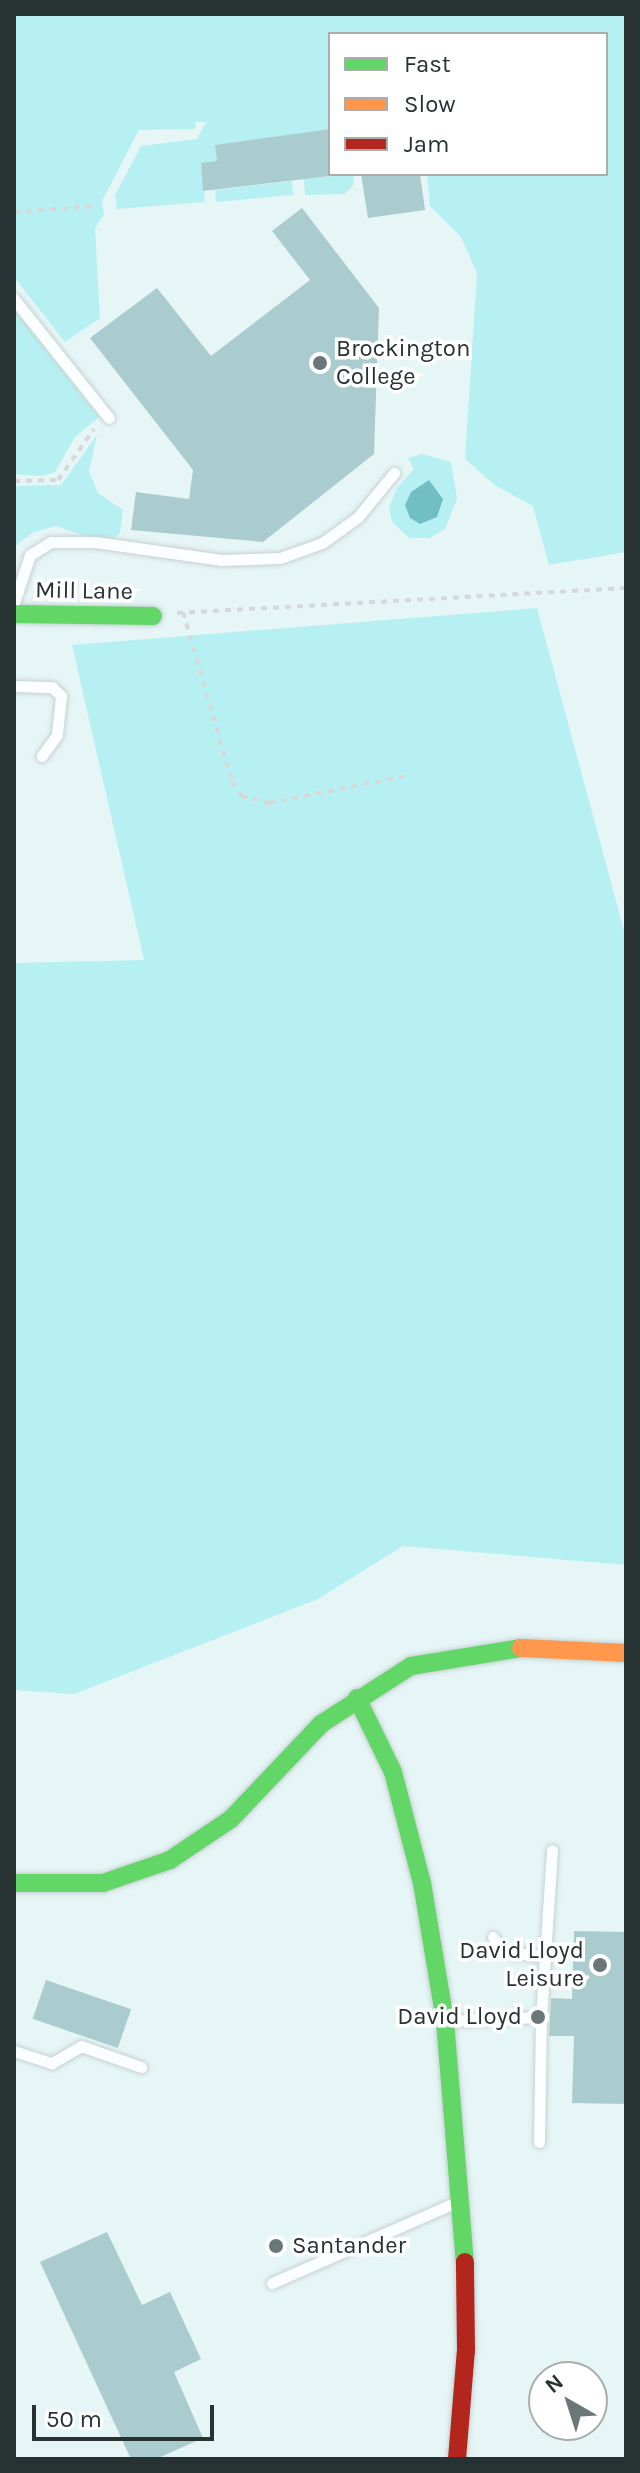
<!DOCTYPE html>
<style>
body{margin:0}
#map{position:relative;width:640px;height:2473px;overflow:hidden;background:#e6f5f6;font-family:Karla,sans-serif}
div>[style]{position:absolute}
.green>*{inset:0;background:#b7f0f3}
.water>*{inset:0;background:#72bfc3}
.building>*{inset:0;background:#aaccce;transform-origin:0 0}
.path>*{height:4px;margin-top:-2px;transform-origin:0;background:repeating-linear-gradient(90deg,#d5d9d9 0 6px,transparent 0 12px)}
.roads{filter:drop-shadow(0 0 2px #c6d1d2) drop-shadow(0 0 2px #c6d1d2)}
.lane>*{height:11px;margin:-5.5px;padding:0 5.5px;transform-origin:5.5px;border-radius:5.5px;background:#fbfefe}
.fast>*{height:18px;margin:-9px;padding:0 9px;transform-origin:9px;border-radius:9px;background:#63d668}
.slow>*{height:18px;margin:-9px;padding:0 9px;transform-origin:9px;border-radius:9px;background:#ff974d}
.jam>*{height:18px;margin:-9px;padding:0 9px;transform-origin:9px;border-radius:9px;background:#b3261e}
.dots>*{width:22px;height:22px;translate:-50% -50%;box-sizing:border-box;border:4px solid #fff;border-radius:50%}
span{translate:-50% -50%;white-space:nowrap;text-align:center;line-height:1.15;-webkit-text-stroke:7px #fff;paint-order:stroke}
.poi-label{font-size:24px;color:#273232}
.left{translate:0 -50%;text-align:left}
.right{translate:-100% -50%;text-align:right}
.street-label{font-size:24px;color:#273232}
.frame{position:absolute;inset:0;border:16px solid #273232;pointer-events:none}
.legend{position:absolute;left:328px;top:32px;width:280px;height:144px;box-sizing:border-box;background:#fff;border:2px solid #a9adad;margin:0;padding:10px 14px;list-style:none;font-size:24px;color:#273232}
.legend li{display:flex;align-items:center;gap:16px;height:40px}
.legend b{width:40px;border:2px solid #a9adad}
.north{position:absolute;left:528px;top:2361px;width:80px;height:80px;box-sizing:border-box;background:#fff;border:2px solid #a9adad;border-radius:50%;rotate:321deg;font-size:22px;font-weight:700;line-height:32px;text-align:center;color:#273232}
.north::after{content:'';display:block;margin:auto;width:28px;height:36px;background:#6a7677;clip-path:polygon(50% 0,100% 100%,50% 72%,0 100%)}
.scale{position:absolute;left:32px;top:2405px;width:182px;height:36px;box-sizing:border-box;border:4px solid #273232;border-top:0;padding-left:10px;font-size:24px;line-height:28px;white-space:nowrap;color:#273232;-webkit-text-stroke:6px #fff;paint-order:stroke}
</style>
<div id="map">
<div class="green">
<div style="clip-path:polygon(14px 14px,626px 14px,626px 552px,549px 565px,533px 506px,496px 486px,465px 459px,477px 273px,461px 237px,430px 206px,427px 174px,606px 174px,606px 34px,330px 34px,330px 129px,216px 145px,217px 161px,201px 164px,205px 202px,117px 209px,115px 195px,141px 146px,197px 139px,206px 122px,195px 122px,196px 129px,139px 130px,102px 201px,104px 215px,95px 228px,100px 318px,65px 342px,14px 277px)"></div>
<div style="clip-path:polygon(353px 174px,354px 184px,345px 194px,305px 195px,304px 179px)"></div>
<div style="clip-path:polygon(292px 181px,293px 195px,216px 202px,215px 190px)"></div>
<div style="clip-path:polygon(14px 309px,99px 417px,75px 437px,55px 472px,42px 476px,14px 474px)"></div>
<div style="clip-path:polygon(97px 435px,89px 471px,98px 493px,123px 510px,120px 533px,108px 544px,56px 526px,34px 532px,14px 547px,14px 486px,61px 485px)"></div>
<div style="clip-path:polygon(422px 454px,451px 462px,457px 499px,445px 529px,430px 538px,409px 538px,392px 522px,389px 507px,397px 488px,414px 469px,408px 458px)"></div>
<div style="clip-path:polygon(537px 608px,626px 938px,626px 1565px,403px 1546px,318px 1599px,74px 1694px,14px 1690px,14px 963px,144px 960px,72px 645px)"></div>
</div>
<div class="water">
<div style="clip-path:polygon(429px 480px,443px 499px,437px 517px,420px 524px,410px 518px,405px 505px,411px 492px)"></div>
</div>
<div class="building">
<div style="clip-path:polygon(330px 129px,330px 176px,203px 191px,201px 163px,217px 161px,215px 145px)"></div>
<div style="clip-path:polygon(361px 174px,420px 174px,425px 210px,368px 218px)"></div>
<div style="clip-path:polygon(302px 208px,379px 308px,374px 454px,263px 542px,131px 530px,136px 492px,189px 499px,193px 470px,90px 338px,157px 288px,211px 356px,310px 280px,272px 231px)"></div>
<div style="clip-path:polygon(574px 1931px,626px 1932px,626px 2104px,572px 2103px,574px 2036px,549px 2036px,551px 1998px,572px 1999px)"></div>
<div style="left:46px;top:1980px;width:90px;height:41px;rotate:19deg"></div>
<div style="clip-path:polygon(107px 2232px,142px 2305px,170px 2292px,201px 2359px,174px 2372px,203px 2438px,156px 2459px,131px 2459px,40px 2262px)"></div>
</div>
<div class="path">
<div style="left:14px;top:212px;width:82px;rotate:-4.2deg"></div>
<div style="left:14px;top:481px;width:44px;rotate:-1.3deg"></div>
<div style="left:58px;top:480px;width:62px;rotate:-54.8deg"></div>
<div style="left:183px;top:612px;width:177px;rotate:73.9deg"></div>
<div style="left:232px;top:782px;width:17px;rotate:57deg"></div>
<div style="left:241px;top:796px;width:29px;rotate:14deg"></div>
<div style="left:269px;top:803px;width:139px;rotate:-11.2deg"></div>
<div style="left:177px;top:613px;width:450px;rotate:-3.2deg"></div>
</div>
<div class="roads">
<div class="lane">
<div style="left:14px;top:299px;width:152px;rotate:51.4deg"></div>
<div style="left:14px;top:603px;width:51px;rotate:-71.6deg"></div>
<div style="left:30px;top:555px;width:25px;rotate:-32deg"></div>
<div style="left:51px;top:542px;width:44px"></div>
<div style="left:95px;top:542px;width:128px;rotate:8.1deg"></div>
<div style="left:222px;top:560px;width:58px;rotate:-2deg"></div>
<div style="left:280px;top:558px;width:45px;rotate:-19.7deg"></div>
<div style="left:322px;top:543px;width:44px;rotate:-35.8deg"></div>
<div style="left:358px;top:517px;width:57px;rotate:-50.7deg"></div>
<div style="left:14px;top:686px;width:38px;rotate:2deg"></div>
<div style="left:52px;top:687px;width:13px;rotate:45deg"></div>
<div style="left:61px;top:696px;width:39px;rotate:96deg"></div>
<div style="left:57px;top:735px;width:26px;rotate:126deg"></div>
<div style="left:493px;top:1937px;width:17px;rotate:59deg"></div>
<div style="left:502px;top:1952px;width:43px;rotate:5.3deg"></div>
<div style="left:545px;top:1956px;width:106px;rotate:-86.2deg"></div>
<div style="left:445px;top:2021px;width:96px;rotate:-2.4deg"></div>
<div style="left:541px;top:2017px;width:61px;rotate:-86.2deg"></div>
<div style="left:14px;top:2051px;width:40px;rotate:18deg"></div>
<div style="left:52px;top:2063px;width:34px;rotate:-30deg"></div>
<div style="left:81px;top:2046px;width:64px;rotate:19.3deg"></div>
<div style="left:539px;top:2142px;width:125px;rotate:-89.1deg"></div>
<div style="left:272px;top:2283px;width:204px;rotate:-23.7deg"></div>
</div>
<div class="fast">
<div style="left:14px;top:614px;width:139px;rotate:0.8deg"></div>
<div style="left:357px;top:1698px;width:82px;rotate:64.1deg"></div>
<div style="left:393px;top:1772px;width:115px;rotate:75.4deg"></div>
<div style="left:422px;top:1883px;width:140px;rotate:80.5deg"></div>
<div style="left:445px;top:2021px;width:242px;rotate:85.3deg"></div>
<div style="left:14px;top:1883px;width:89px"></div>
<div style="left:103px;top:1883px;width:71px;rotate:-18.9deg"></div>
<div style="left:170px;top:1860px;width:73px;rotate:-33.9deg"></div>
<div style="left:231px;top:1819px;width:131px;rotate:-46.5deg"></div>
<div style="left:321px;top:1724px;width:107px;rotate:-32.8deg"></div>
<div style="left:411px;top:1666px;width:111px;rotate:-9.3deg"></div>
</div>
<div class="slow">
<div style="left:521px;top:1648px;width:105px;rotate:2.7deg"></div>
</div>
<div class="jam">
<div style="left:457px;top:2459px;width:109px;rotate:-85.3deg"></div>
<div style="left:466px;top:2350px;width:88px;rotate:-90.7deg"></div>
</div>
</div>
<div class="dots">
<div style="left:320px;top:363px;background:#6a7677"></div>
<div style="left:600px;top:1965px;background:#6a7677"></div>
<div style="left:538px;top:2017px;background:#6a7677"></div>
<div style="left:276px;top:2246px;background:#6a7677"></div>
</div>
<div class="poi-label">
<span class="left" style="left:336px;top:363px">Brockington<br>College</span>
<span class="right" style="left:584px;top:1965px">David Lloyd<br>Leisure</span>
<span class="right" style="left:522px;top:2017px">David Lloyd</span>
<span class="left" style="left:292px;top:2246px">Santander</span>
</div>
<div class="street-label">
<span style="left:84px;top:591px;rotate:1deg">Mill Lane</span>
</div>
<div class="frame"></div>
<ul class="legend">
<li><b style="height:10px;background:#63d668"></b>Fast</li>
<li><b style="height:10px;background:#ff974d"></b>Slow</li>
<li><b style="height:10px;background:#b3261e"></b>Jam</li>
</ul>
<div class="north">N</div>
<div class="scale">50 m</div>
</div>
